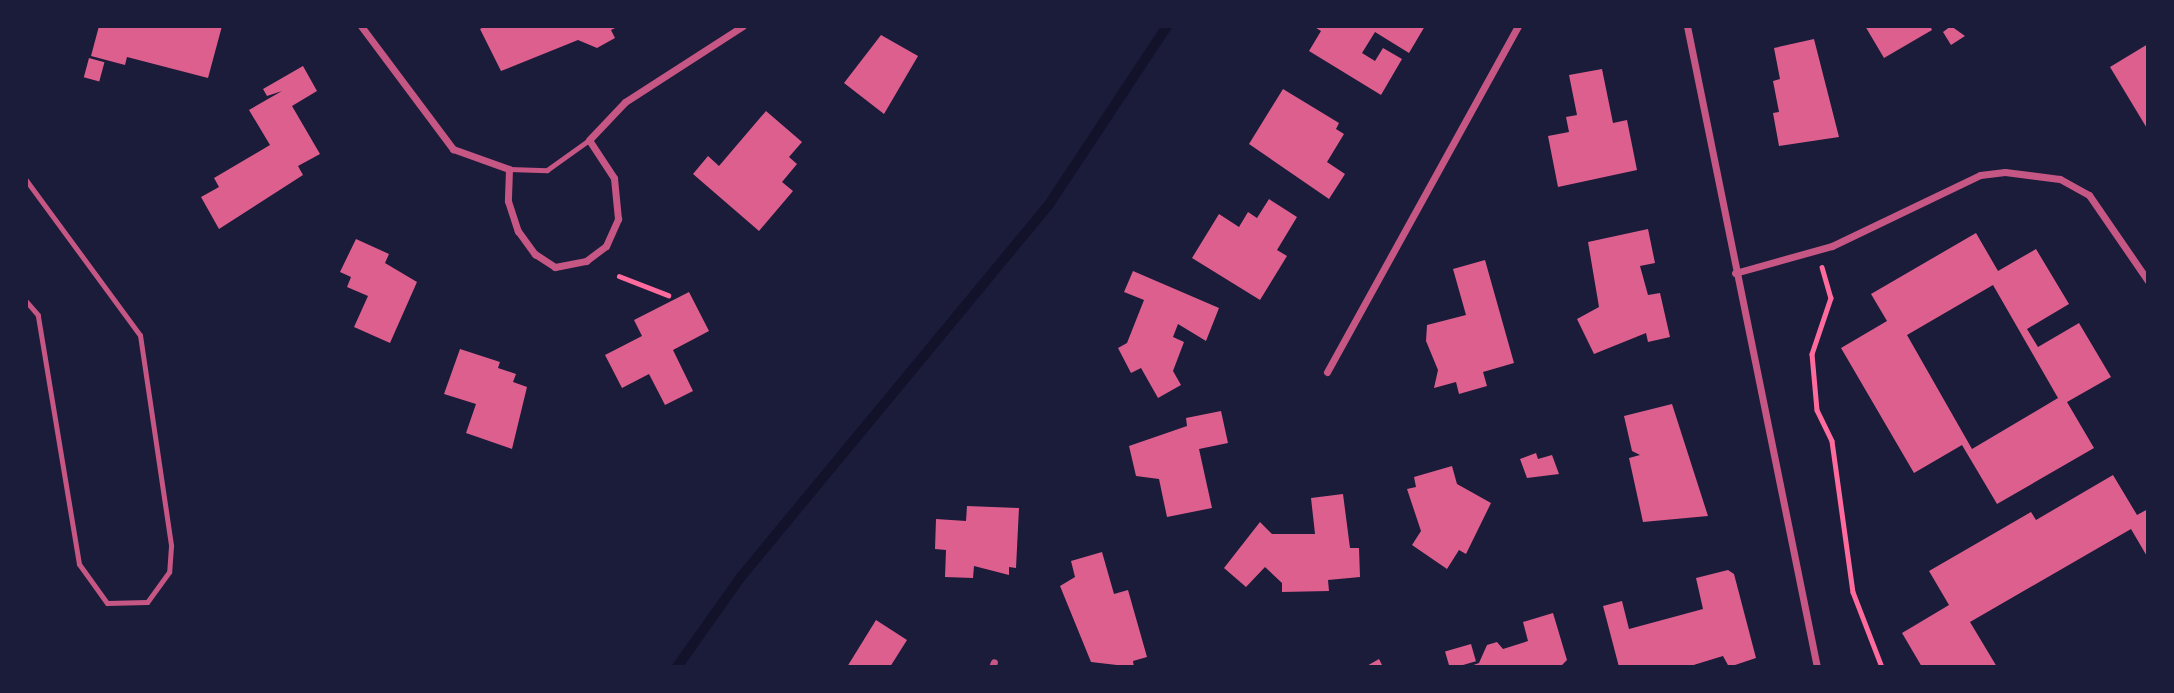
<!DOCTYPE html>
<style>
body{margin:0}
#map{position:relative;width:2174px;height:693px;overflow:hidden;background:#1b1b3a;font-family:Figtree,sans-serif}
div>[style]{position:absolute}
.stream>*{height:10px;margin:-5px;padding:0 5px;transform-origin:5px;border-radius:5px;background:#12122b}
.building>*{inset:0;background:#dd5f8e;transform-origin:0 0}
.path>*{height:4.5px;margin:-2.25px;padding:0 2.25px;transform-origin:2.25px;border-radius:2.25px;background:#ff6b9d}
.service>*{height:5px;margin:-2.5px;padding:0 2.5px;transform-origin:2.5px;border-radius:2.5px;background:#c65784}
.minor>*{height:7px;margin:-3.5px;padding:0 3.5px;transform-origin:3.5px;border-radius:3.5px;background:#c65784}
span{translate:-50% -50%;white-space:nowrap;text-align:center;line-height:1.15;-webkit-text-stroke:6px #1b1b3a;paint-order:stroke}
.frame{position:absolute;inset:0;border:28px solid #1b1b3a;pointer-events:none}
</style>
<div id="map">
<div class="stream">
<div style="left:677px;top:667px;width:109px;rotate:-54.7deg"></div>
<div style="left:740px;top:578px;width:483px;rotate:-50.4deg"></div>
<div style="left:1048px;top:206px;width:216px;rotate:-56.5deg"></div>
</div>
<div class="building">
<div style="clip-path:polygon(99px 26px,222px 26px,208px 78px,127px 57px,125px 65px,91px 56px)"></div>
<div style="clip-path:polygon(486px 26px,619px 26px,611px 30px,615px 38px,597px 48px,578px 40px,501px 71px,480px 29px)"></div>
<div style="clip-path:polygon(1313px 26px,1425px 26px,1409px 53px,1375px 32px,1362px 53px,1375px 61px,1383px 48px,1402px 59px,1381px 95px,1309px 51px,1321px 31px)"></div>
<div style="clip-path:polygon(1865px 26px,1930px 26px,1932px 30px,1884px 58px)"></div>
<div style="clip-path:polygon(1951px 26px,1965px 36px,1951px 45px,1943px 32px)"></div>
<div style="clip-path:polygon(881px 35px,918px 56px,884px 114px,844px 83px)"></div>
<div style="clip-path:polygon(1814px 39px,1839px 137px,1779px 146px,1773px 113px,1779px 112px,1773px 81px,1780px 79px,1774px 48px)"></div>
<div style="clip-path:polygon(2148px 44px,2148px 130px,2110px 67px)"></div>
<div style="left:89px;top:58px;width:16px;height:20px;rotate:15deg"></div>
<div style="clip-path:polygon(303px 66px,317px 91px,292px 106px,320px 154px,298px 166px,303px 175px,219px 229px,201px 197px,219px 187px,214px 178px,270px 145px,249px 110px,282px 91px,267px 96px,263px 89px)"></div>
<div style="clip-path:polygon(1602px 69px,1613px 123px,1627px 120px,1637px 170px,1558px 187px,1548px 136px,1569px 132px,1566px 117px,1577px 115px,1569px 75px)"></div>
<div style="clip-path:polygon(1283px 89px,1339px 123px,1336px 129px,1344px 134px,1327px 162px,1345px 174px,1329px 199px,1249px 144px)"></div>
<div style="clip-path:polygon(766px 111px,802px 142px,789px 157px,797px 164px,782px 182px,793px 191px,759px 231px,693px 174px,708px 156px,719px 166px)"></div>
<div style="clip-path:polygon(1269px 199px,1297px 217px,1277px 250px,1287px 256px,1260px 300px,1192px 258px,1219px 214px,1239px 227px,1248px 212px,1257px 218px)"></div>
<div style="clip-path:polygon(1648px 229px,1655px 263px,1640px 266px,1648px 295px,1660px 293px,1670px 337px,1648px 342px,1646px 333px,1594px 354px,1577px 319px,1599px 307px,1588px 242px)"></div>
<div style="clip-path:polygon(evenodd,1976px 233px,1998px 271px,2036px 249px,2069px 304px,2027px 329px,2038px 347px,2079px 323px,2111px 377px,2067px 402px,2094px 448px,1997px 504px,1962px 445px,1914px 473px,1841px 348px,1887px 321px,1871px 294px,1976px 233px,1993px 285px,2058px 398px,1972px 449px,1907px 335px,1993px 285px)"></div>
<div style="clip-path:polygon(356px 239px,389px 254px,385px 263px,417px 282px,390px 343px,354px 327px,368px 296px,347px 287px,351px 277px,340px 272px)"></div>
<div style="clip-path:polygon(1485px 260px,1514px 363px,1483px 372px,1487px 386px,1459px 394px,1456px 382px,1434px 388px,1438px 370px,1426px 341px,1427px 325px,1466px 315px,1453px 269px)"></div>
<div style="clip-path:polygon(1133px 271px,1219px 308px,1206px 341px,1178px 324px,1173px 337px,1184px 342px,1173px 371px,1181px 385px,1158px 398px,1141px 368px,1131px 373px,1118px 348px,1127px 343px,1144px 300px,1124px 292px)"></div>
<div style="clip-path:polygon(689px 292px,709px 331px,673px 350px,693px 391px,665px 405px,649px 374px,622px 388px,605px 355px,642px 336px,634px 320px)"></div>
<div style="clip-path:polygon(460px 349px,500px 362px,498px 368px,516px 374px,513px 382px,527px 387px,512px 449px,466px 433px,476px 404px,444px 394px)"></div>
<div style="clip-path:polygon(1672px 404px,1708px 516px,1643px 522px,1629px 458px,1640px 455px,1632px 451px,1624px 416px)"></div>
<div style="clip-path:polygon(1221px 411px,1228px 443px,1199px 449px,1212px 508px,1167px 517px,1159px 479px,1136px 476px,1129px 446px,1187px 426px,1186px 418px)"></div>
<div style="clip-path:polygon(1536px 453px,1538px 459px,1552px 455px,1559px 474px,1527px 478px,1520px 459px)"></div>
<div style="clip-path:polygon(1452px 466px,1457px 484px,1491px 503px,1466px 554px,1459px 550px,1447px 569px,1412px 545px,1421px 531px,1407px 489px,1416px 487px,1414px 477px)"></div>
<div style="clip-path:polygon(2113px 475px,2137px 515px,2148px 509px,2148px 558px,2131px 529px,1970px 622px,1997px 667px,1922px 667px,1902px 633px,1949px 605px,1929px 571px,2031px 512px,2036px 520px)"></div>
<div style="clip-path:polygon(1343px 494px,1350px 548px,1359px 548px,1360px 577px,1328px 580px,1329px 591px,1282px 592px,1282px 583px,1265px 567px,1246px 587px,1224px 568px,1260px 522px,1272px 534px,1315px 534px,1311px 498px)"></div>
<div style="clip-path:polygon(967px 506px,1019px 508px,1016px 568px,1009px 567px,1009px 575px,974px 566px,973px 578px,945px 577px,946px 550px,935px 549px,936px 519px,966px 521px)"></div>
<div style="clip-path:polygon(1102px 552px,1114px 594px,1128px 590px,1147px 657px,1133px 661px,1134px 667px,1091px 662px,1060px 586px,1075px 577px,1071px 561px)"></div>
<div style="clip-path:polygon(1728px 570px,1734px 574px,1756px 658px,1729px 667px,1723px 656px,1687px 667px,1619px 667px,1603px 606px,1622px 601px,1629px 629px,1703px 609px,1696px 578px)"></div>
<div style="clip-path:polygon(1553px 613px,1567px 660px,1560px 667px,1468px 667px,1479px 663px,1487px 645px,1497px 642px,1503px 649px,1528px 641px,1523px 622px)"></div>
<div style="clip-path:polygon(876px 620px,907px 640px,890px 667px,847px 667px)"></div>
<div style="left:1471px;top:644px;width:18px;height:27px;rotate:74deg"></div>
<div style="clip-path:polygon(1379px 659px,1383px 667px,1365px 667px)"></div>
</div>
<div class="path">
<div style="left:1822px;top:267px;width:32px;rotate:74deg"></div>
<div style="left:1831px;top:298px;width:59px;rotate:108.7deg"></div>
<div style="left:1812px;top:354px;width:56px;rotate:84.9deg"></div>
<div style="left:1817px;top:410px;width:34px;rotate:64deg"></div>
<div style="left:1832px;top:441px;width:152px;rotate:82.1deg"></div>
<div style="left:1853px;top:592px;width:80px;rotate:68.9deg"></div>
<div style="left:619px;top:276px;width:53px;rotate:21.2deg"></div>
</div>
<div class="service">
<div style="left:509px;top:169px;width:38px;rotate:2deg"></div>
<div style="left:547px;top:170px;width:52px;rotate:-35.5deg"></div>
<div style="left:26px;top:180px;width:192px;rotate:53.7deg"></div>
<div style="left:140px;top:335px;width:213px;rotate:81.6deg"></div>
<div style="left:171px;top:546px;width:26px;rotate:94deg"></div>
<div style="left:169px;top:572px;width:37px;rotate:126deg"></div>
<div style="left:147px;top:602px;width:40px;rotate:178.6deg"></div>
<div style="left:107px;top:603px;width:48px;rotate:-125.7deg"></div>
<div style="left:79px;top:564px;width:252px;rotate:-99.4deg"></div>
<div style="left:38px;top:315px;width:18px;rotate:-131deg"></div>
</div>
<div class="minor">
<div style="left:361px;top:26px;width:154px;rotate:53.2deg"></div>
<div style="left:453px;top:149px;width:59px;rotate:19.7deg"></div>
<div style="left:509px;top:169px;width:32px;rotate:92deg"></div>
<div style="left:508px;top:201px;width:32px;rotate:72deg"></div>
<div style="left:518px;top:231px;width:29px;rotate:54deg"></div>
<div style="left:535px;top:254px;width:24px;rotate:33deg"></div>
<div style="left:555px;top:267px;width:32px;rotate:-11deg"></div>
<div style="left:586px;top:261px;width:25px;rotate:-37deg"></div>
<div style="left:606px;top:246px;width:30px;rotate:-66deg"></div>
<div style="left:618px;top:219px;width:41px;rotate:-95.6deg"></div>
<div style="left:614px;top:178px;width:45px;rotate:-123.3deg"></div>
<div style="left:589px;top:140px;width:52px;rotate:-46.5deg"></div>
<div style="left:625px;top:102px;width:140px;rotate:-32.8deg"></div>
<div style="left:1687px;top:26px;width:654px;rotate:78.54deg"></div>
<div style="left:1735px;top:273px;width:101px;rotate:-15.6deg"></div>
<div style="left:1832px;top:246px;width:164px;rotate:-25.6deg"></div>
<div style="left:1980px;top:175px;width:25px;rotate:-7deg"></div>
<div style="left:2005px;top:172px;width:55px;rotate:7.3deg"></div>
<div style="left:2060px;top:179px;width:33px;rotate:29deg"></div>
<div style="left:2089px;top:195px;width:104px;rotate:55.5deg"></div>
<div style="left:1327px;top:372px;width:395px;rotate:-61.1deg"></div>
<div style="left:992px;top:667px;width:5px;rotate:-68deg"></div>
</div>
<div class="frame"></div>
</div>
